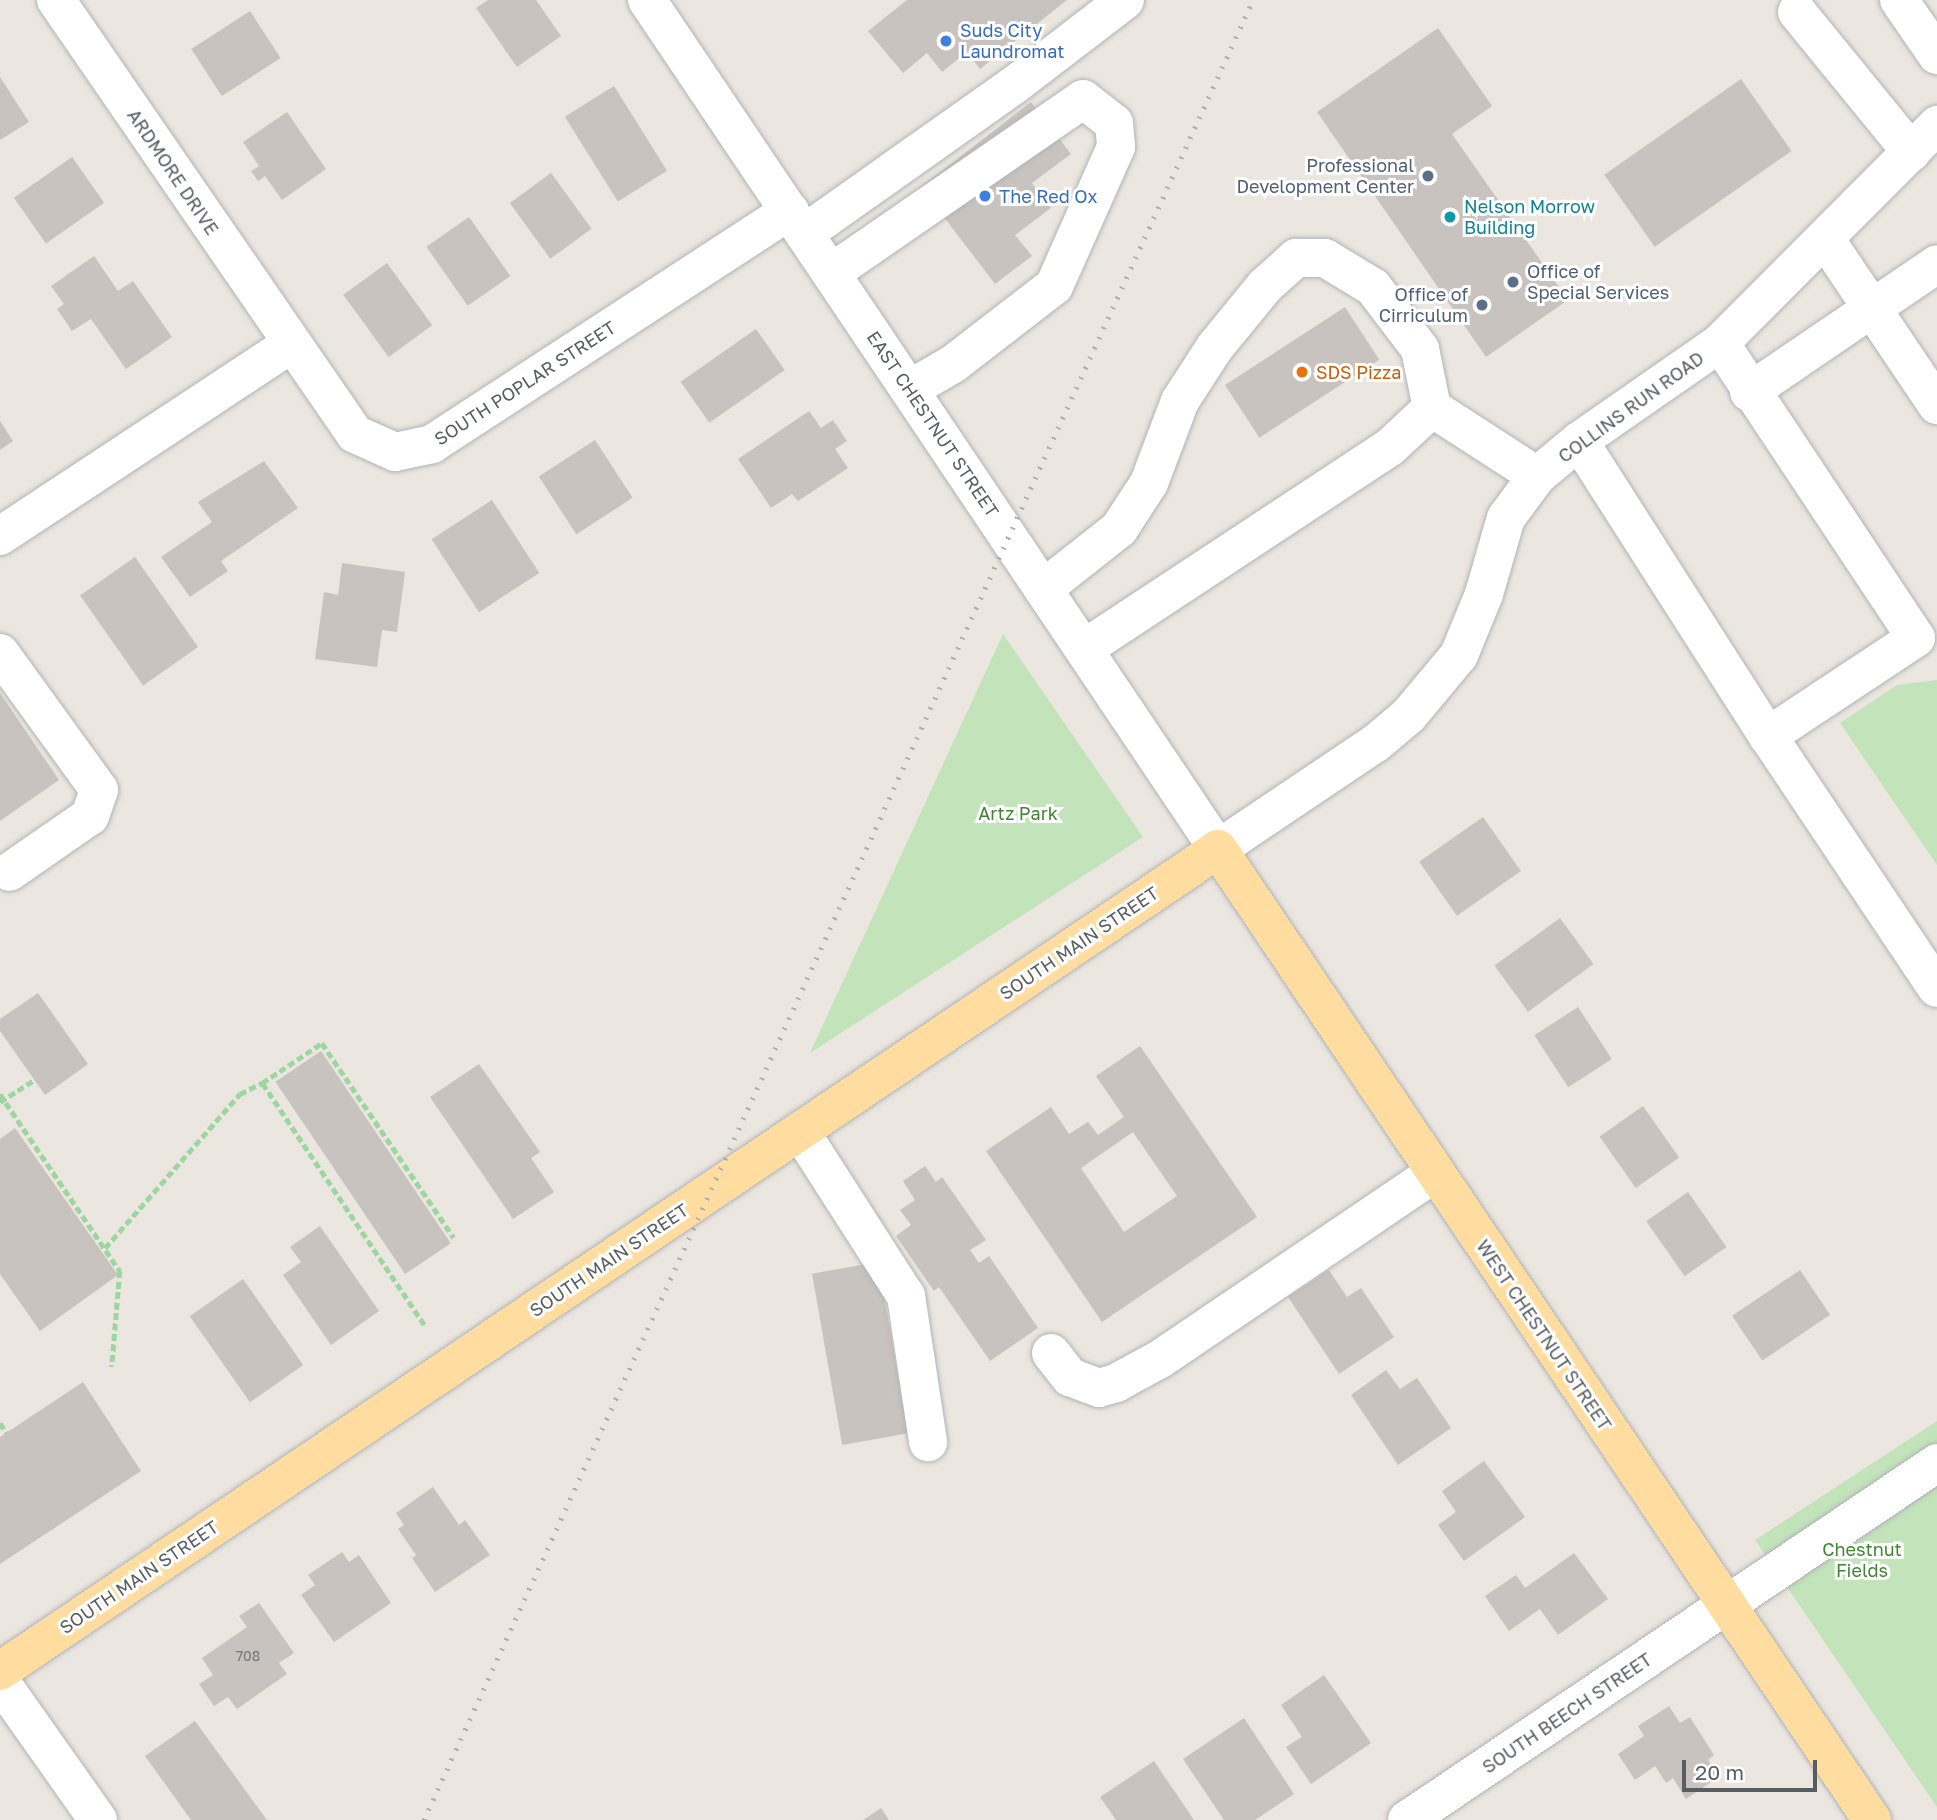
<!DOCTYPE html>
<style>
body{margin:0}
#map{position:relative;width:1937px;height:1820px;overflow:hidden;background:#ebe6df;font-family:"Golos Text",sans-serif}
div>[style]{position:absolute}
.green>*{inset:0;background:#c3e4bb}
.building>*{inset:0;background:#c8c3be;transform-origin:0 0}
.path>*{height:4.5px;margin-top:-2.25px;transform-origin:0;background:repeating-linear-gradient(90deg,#9ed6a1 0 7px,transparent 0 10.5px)}
.roads{filter:drop-shadow(0 0 2px #b0b4b7) drop-shadow(0 0 2px #b0b4b7)}
.minor>*{height:38px;margin:-19px;padding:0 19px;transform-origin:19px;border-radius:19px;background:#fff}
.major>*{height:38px;margin:-19px;padding:0 19px;transform-origin:19px;border-radius:19px;background:#ffdda0}
.rail>*{height:5px;margin-top:-2.5px;transform-origin:0;background:repeating-linear-gradient(90deg,#afb0b0 0 2px,transparent 0 11px)}
.dots>*{width:19px;height:19px;translate:-50% -50%;box-sizing:border-box;border:4px solid #fff;border-radius:50%}
span{translate:-50% -50%;white-space:nowrap;text-align:center;line-height:1.15;-webkit-text-stroke:6px #fff;paint-order:stroke}
.number-label{font-size:14px;color:#747678}
.number-label span{-webkit-text-stroke-width:0}
.shop-label{font-size:18px;color:#366cbe}
.left{translate:0 -50%;text-align:left}
.service-label{font-size:18px;color:#4e5e75}
.right{translate:-100% -50%;text-align:right}
.street-label{font-size:18px;color:#585d60}
.culture-label{font-size:18px;color:#0d838f}
.food-label{font-size:18px;color:#c56008}
.park-label{font-size:18px;color:#408434}
.scale{position:absolute;left:1682px;top:1760px;width:135px;height:32px;box-sizing:border-box;border:4px solid #585d60;border-top:0;padding-left:9px;font-size:21px;line-height:24px;white-space:nowrap;color:#585d60;-webkit-text-stroke:5px #fff;paint-order:stroke}
</style>
<div id="map">
<div class="green">
<div style="clip-path:polygon(1003px 634px,1143px 837px,810px 1053px)"></div>
<div style="clip-path:polygon(1937px 680px,1937px 865px,1840px 723px,1897px 685px)"></div>
<div style="clip-path:polygon(1937px 1421px,1937px 1807px,1755px 1540px)"></div>
</div>
<div class="building">
<div style="clip-path:polygon(488px 0,536px 0,561px 36px,517px 67px,476px 8px)"></div>
<div style="clip-path:polygon(907px 0,1067px 0,980px 69px,967px 52px,942px 72px,927px 53px,903px 73px,868px 31px)"></div>
<div style="left:250px;top:11px;width:56px;height:70px;rotate:57deg"></div>
<div style="clip-path:polygon(1438px 28px,1492px 106px,1452px 134px,1568px 300px,1486px 357px,1317px 112px)"></div>
<div style="clip-path:polygon(0 77px,29px 122px,0 140px)"></div>
<div style="left:1741px;top:79px;width:88px;height:167px;rotate:55deg"></div>
<div style="left:614px;top:86px;width:100px;height:58px;rotate:58deg"></div>
<div style="clip-path:polygon(1031px 102px,1071px 154px,1032px 183px,1051px 208px,1015px 235px,1032px 256px,995px 284px,921px 187px)"></div>
<div style="clip-path:polygon(287px 112px,326px 169px,282px 200px,265px 176px,258px 181px,251px 171px,259px 166px,243px 142px)"></div>
<div style="left:72px;top:157px;width:56px;height:71px;rotate:55deg"></div>
<div style="left:551px;top:173px;width:69px;height:51px;rotate:54deg"></div>
<div style="left:469px;top:217px;width:72px;height:52px;rotate:55deg"></div>
<div style="clip-path:polygon(94px 256px,118px 291px,133px 281px,172px 337px,126px 369px,91px 319px,72px 331px,57px 309px,64px 304px,51px 286px)"></div>
<div style="left:387px;top:263px;width:77px;height:54px;rotate:54deg"></div>
<div style="left:1345px;top:307px;width:63px;height:143px;rotate:57deg"></div>
<div style="left:756px;top:329px;width:50px;height:92px;rotate:55deg"></div>
<div style="clip-path:polygon(809px 411px,821px 428px,833px 420px,847px 441px,835px 449px,848px 468px,798px 501px,792px 494px,771px 508px,738px 459px)"></div>
<div style="clip-path:polygon(0 421px,13px 441px,0 450px)"></div>
<div style="left:595px;top:440px;width:69px;height:67px;rotate:57deg"></div>
<div style="clip-path:polygon(264px 461px,298px 508px,221px 561px,228px 571px,190px 597px,161px 557px,212px 522px,198px 502px)"></div>
<div style="left:492px;top:500px;width:87px;height:72px;rotate:57deg"></div>
<div style="left:135px;top:557px;width:110px;height:67px;rotate:55deg"></div>
<div style="clip-path:polygon(342px 563px,405px 572px,397px 632px,382px 630px,377px 667px,315px 659px,324px 592px,338px 595px)"></div>
<div style="clip-path:polygon(0 693px,59px 780px,0 821px)"></div>
<div style="left:1483px;top:817px;width:66px;height:78px;rotate:55deg"></div>
<div style="left:1560px;top:918px;width:57px;height:81px;rotate:54deg"></div>
<div style="clip-path:polygon(38px 993px,88px 1064px,45px 1095px,0 1031px,0 1019px)"></div>
<div style="left:1578px;top:1007px;width:62px;height:52px;rotate:57deg"></div>
<div style="clip-path:polygon(evenodd,1140px 1046px,1257px 1217px,1102px 1322px,986px 1151px,1051px 1107px,1069px 1134px,1088px 1122px,1098px 1135px,1124px 1117px,1096px 1076px,1140px 1046px,1133px 1132px,1177px 1196px,1124px 1232px,1081px 1168px,1133px 1132px)"></div>
<div style="left:321px;top:1051px;width:232px;height:55px;rotate:56deg"></div>
<div style="clip-path:polygon(479px 1064px,540px 1152px,531px 1158px,554px 1192px,513px 1219px,430px 1097px)"></div>
<div style="left:1643px;top:1106px;width:63px;height:53px;rotate:55deg"></div>
<div style="clip-path:polygon(15px 1128px,118px 1275px,40px 1331px,0 1274px,0 1139px)"></div>
<div style="clip-path:polygon(925px 1166px,936px 1182px,942px 1177px,986px 1240px,970px 1250px,979px 1263px,989px 1256px,1038px 1328px,990px 1361px,939px 1287px,934px 1291px,896px 1236px,911px 1225px,900px 1210px,915px 1200px,903px 1181px)"></div>
<div style="left:1688px;top:1192px;width:67px;height:51px;rotate:55deg"></div>
<div style="clip-path:polygon(320px 1226px,379px 1311px,331px 1345px,283px 1275px,301px 1262px,290px 1247px)"></div>
<div style="left:878px;top:1262px;width:174px;height:67px;rotate:80deg"></div>
<div style="clip-path:polygon(1329px 1270px,1347px 1297px,1361px 1288px,1394px 1337px,1339px 1374px,1288px 1297px)"></div>
<div style="left:1800px;top:1270px;width:54px;height:82px;rotate:56deg"></div>
<div style="left:243px;top:1279px;width:105px;height:65px;rotate:55deg"></div>
<div style="clip-path:polygon(1386px 1370px,1400px 1389px,1417px 1378px,1451px 1428px,1398px 1465px,1351px 1395px)"></div>
<div style="clip-path:polygon(83px 1382px,141px 1471px,0 1564px,0 1437px)"></div>
<div style="clip-path:polygon(1484px 1461px,1525px 1517px,1464px 1561px,1438px 1525px,1456px 1512px,1442px 1491px)"></div>
<div style="clip-path:polygon(433px 1487px,459px 1525px,465px 1520px,490px 1555px,435px 1592px,412px 1558px,416px 1555px,398px 1529px,404px 1525px,396px 1513px)"></div>
<div style="clip-path:polygon(342px 1552px,349px 1562px,359px 1555px,391px 1603px,334px 1642px,301px 1595px,315px 1585px,308px 1575px)"></div>
<div style="clip-path:polygon(1574px 1553px,1608px 1599px,1558px 1635px,1540px 1609px,1509px 1631px,1485px 1596px,1516px 1575px,1525px 1588px)"></div>
<div style="clip-path:polygon(259px 1603px,294px 1653px,279px 1663px,287px 1674px,237px 1709px,228px 1697px,214px 1706px,199px 1684px,213px 1675px,202px 1658px,247px 1627px,239px 1616px)"></div>
<div style="clip-path:polygon(1324px 1675px,1371px 1743px,1311px 1784px,1286px 1747px,1302px 1737px,1281px 1705px)"></div>
<div style="clip-path:polygon(1669px 1706px,1680px 1723px,1690px 1717px,1714px 1755px,1708px 1760px,1719px 1777px,1686px 1799px,1673px 1778px,1666px 1783px,1655px 1766px,1635px 1780px,1618px 1754px,1644px 1736px,1638px 1726px)"></div>
<div style="clip-path:polygon(1244px 1718px,1294px 1794px,1255px 1820px,1224px 1820px,1183px 1759px)"></div>
<div style="clip-path:polygon(195px 1721px,267px 1820px,191px 1820px,145px 1756px)"></div>
<div style="clip-path:polygon(1154px 1761px,1194px 1820px,1116px 1820px,1100px 1797px)"></div>
<div style="clip-path:polygon(881px 1808px,889px 1820px,863px 1820px)"></div>
</div>
<div class="path">
<div style="left:0;top:1094px;width:214px;rotate:55.9deg"></div>
<div style="left:120px;top:1271px;width:96px;rotate:94.8deg"></div>
<div style="left:0;top:1102px;width:40px;rotate:-32.9deg"></div>
<div style="left:105px;top:1248px;width:205px;rotate:-48.8deg"></div>
<div style="left:240px;top:1094px;width:25px;rotate:-27deg"></div>
<div style="left:424px;top:1325px;width:291px;rotate:-123.8deg"></div>
<div style="left:262px;top:1083px;width:72px;rotate:-33.7deg"></div>
<div style="left:322px;top:1043px;width:235px;rotate:55.9deg"></div>
<div style="left:0;top:1423px;width:12px;rotate:55deg"></div>
</div>
<div class="roads">
<div class="minor">
<div style="left:56px;top:0;width:527px;rotate:55.44deg"></div>
<div style="left:355px;top:434px;width:44px;rotate:24.2deg"></div>
<div style="left:395px;top:452px;width:38px;rotate:-12deg"></div>
<div style="left:432px;top:444px;width:427px;rotate:-33.1deg"></div>
<div style="left:647px;top:0;width:1023px;rotate:56.08deg"></div>
<div style="left:1218px;top:849px;width:190px;rotate:-33.9deg"></div>
<div style="left:1376px;top:743px;width:43px;rotate:-40.3deg"></div>
<div style="left:1409px;top:715px;width:78px;rotate:-50.2deg"></div>
<div style="left:1459px;top:655px;width:66px;rotate:-67.7deg"></div>
<div style="left:1484px;top:594px;width:79px;rotate:-73.9deg"></div>
<div style="left:1506px;top:518px;width:52px;rotate:-53.6deg"></div>
<div style="left:1537px;top:476px;width:55px;rotate:-39.8deg"></div>
<div style="left:1579px;top:441px;width:172px;rotate:-34.8deg"></div>
<div style="left:1720px;top:343px;width:308px;rotate:-45.1deg"></div>
<div style="left:1899px;top:0;width:67px;rotate:55.4deg"></div>
<div style="left:1797px;top:12px;width:181px;rotate:50.8deg"></div>
<div style="left:805px;top:233px;width:255px;rotate:-35.3deg"></div>
<div style="left:1013px;top:86px;width:141px;rotate:-37.5deg"></div>
<div style="left:1826px;top:240px;width:199px;rotate:56.1deg"></div>
<div style="left:831px;top:273px;width:306px;rotate:-34.6deg"></div>
<div style="left:1083px;top:99px;width:39px;rotate:38deg"></div>
<div style="left:1114px;top:123px;width:24px;rotate:85deg"></div>
<div style="left:1116px;top:147px;width:152px;rotate:114deg"></div>
<div style="left:1054px;top:286px;width:128px;rotate:142.3deg"></div>
<div style="left:953px;top:364px;width:50px;rotate:149.8deg"></div>
<div style="left:1720px;top:343px;width:354px;rotate:56.4deg"></div>
<div style="left:1916px;top:638px;width:178px;rotate:146.5deg"></div>
<div style="left:1749px;top:392px;width:227px;rotate:-34.2deg"></div>
<div style="left:1432px;top:408px;width:125px;rotate:32.9deg"></div>
<div style="left:1579px;top:441px;width:350px;rotate:57.4deg"></div>
<div style="left:1768px;top:736px;width:303px;rotate:56.2deg"></div>
<div style="left:0;top:536px;width:349px;rotate:-33.4deg"></div>
<div style="left:1043px;top:589px;width:97px;rotate:-38.3deg"></div>
<div style="left:1119px;top:529px;width:55px;rotate:-56.9deg"></div>
<div style="left:1149px;top:483px;width:88px;rotate:-69.3deg"></div>
<div style="left:1180px;top:401px;width:64px;rotate:-57.1deg"></div>
<div style="left:1215px;top:347px;width:79px;rotate:-50.7deg"></div>
<div style="left:1265px;top:286px;width:42px;rotate:-42.1deg"></div>
<div style="left:1296px;top:258px;width:29px"></div>
<div style="left:1325px;top:258px;width:56px;rotate:31.1deg"></div>
<div style="left:1373px;top:287px;width:78px;rotate:52.8deg"></div>
<div style="left:1420px;top:349px;width:60px;rotate:78.5deg"></div>
<div style="left:1432px;top:408px;width:57px;rotate:137.1deg"></div>
<div style="left:1390px;top:447px;width:367px;rotate:146.6deg"></div>
<div style="left:0;top:653px;width:169px;rotate:54.1deg"></div>
<div style="left:99px;top:790px;width:28px;rotate:109deg"></div>
<div style="left:90px;top:816px;width:98px;rotate:145.3deg"></div>
<div style="left:800px;top:1131px;width:196px;rotate:57.3deg"></div>
<div style="left:906px;top:1296px;width:148px;rotate:81.4deg"></div>
<div style="left:1051px;top:1353px;width:31px;rotate:52deg"></div>
<div style="left:1070px;top:1377px;width:31px;rotate:21deg"></div>
<div style="left:1099px;top:1388px;width:18px;rotate:-16deg"></div>
<div style="left:1116px;top:1383px;width:50px;rotate:-28.6deg"></div>
<div style="left:1160px;top:1359px;width:332px;rotate:-34.1deg"></div>
<div style="left:0;top:1681px;width:170px;rotate:54.8deg"></div>
<div style="left:1407px;top:1820px;width:639px;rotate:-33.96deg"></div>
</div>
<div class="major">
<div style="left:0;top:1671px;width:1469px;rotate:-34.01deg"></div>
<div style="left:1218px;top:849px;width:1171px;rotate:56.04deg"></div>
</div>
</div>
<div class="rail">
<div style="left:424px;top:1820px;width:2000px;rotate:-65.51deg"></div>
</div>
<div class="dots">
<div style="left:946px;top:41px;background:#3f7fe0"></div>
<div style="left:1428px;top:176px;background:#5c6f8a"></div>
<div style="left:985px;top:196px;background:#3f7fe0"></div>
<div style="left:1450px;top:217px;background:#0f9aa8"></div>
<div style="left:1513px;top:282px;background:#5c6f8a"></div>
<div style="left:1482px;top:305px;background:#5c6f8a"></div>
<div style="left:1302px;top:372px;background:#e8710a"></div>
</div>
<div class="number-label">
<span style="left:248px;top:1656px">708</span>
</div>
<div class="shop-label">
<span class="left" style="left:960px;top:41px">Suds City<br>Laundromat</span>
<span class="left" style="left:999px;top:196px">The Red Ox</span>
</div>
<div class="service-label">
<span class="right" style="left:1414px;top:176px">Professional<br>Development Center</span>
<span class="left" style="left:1527px;top:282px">Office of<br>Special Services</span>
<span class="right" style="left:1468px;top:305px">Office of<br>Cirriculum</span>
</div>
<div class="street-label">
<span style="left:173px;top:172px;rotate:56deg">ARDMORE DRIVE</span>
<span style="left:525px;top:383px;rotate:-33deg">SOUTH POPLAR STREET</span>
<span style="left:1631px;top:407px;rotate:-36deg">COLLINS RUN ROAD</span>
<span style="left:933px;top:424px;rotate:56deg">EAST CHESTNUT STREET</span>
<span style="left:1079px;top:943px;rotate:-34deg">SOUTH MAIN STREET</span>
<span style="left:609px;top:1260px;rotate:-34deg">SOUTH MAIN STREET</span>
<span style="left:1544px;top:1335px;rotate:56deg">WEST CHESTNUT STREET</span>
<span style="left:139px;top:1577px;rotate:-34deg">SOUTH MAIN STREET</span>
<span style="left:1567px;top:1713px;rotate:-34deg">SOUTH BEECH STREET</span>
</div>
<div class="culture-label">
<span class="left" style="left:1464px;top:217px">Nelson Morrow<br>Building</span>
</div>
<div class="food-label">
<span class="left" style="left:1316px;top:372px">SDS Pizza</span>
</div>
<div class="park-label">
<span style="left:1018px;top:813px">Artz Park</span>
<span style="left:1862px;top:1560px">Chestnut<br>Fields</span>
</div>
<div class="scale">20 m</div>
</div>
